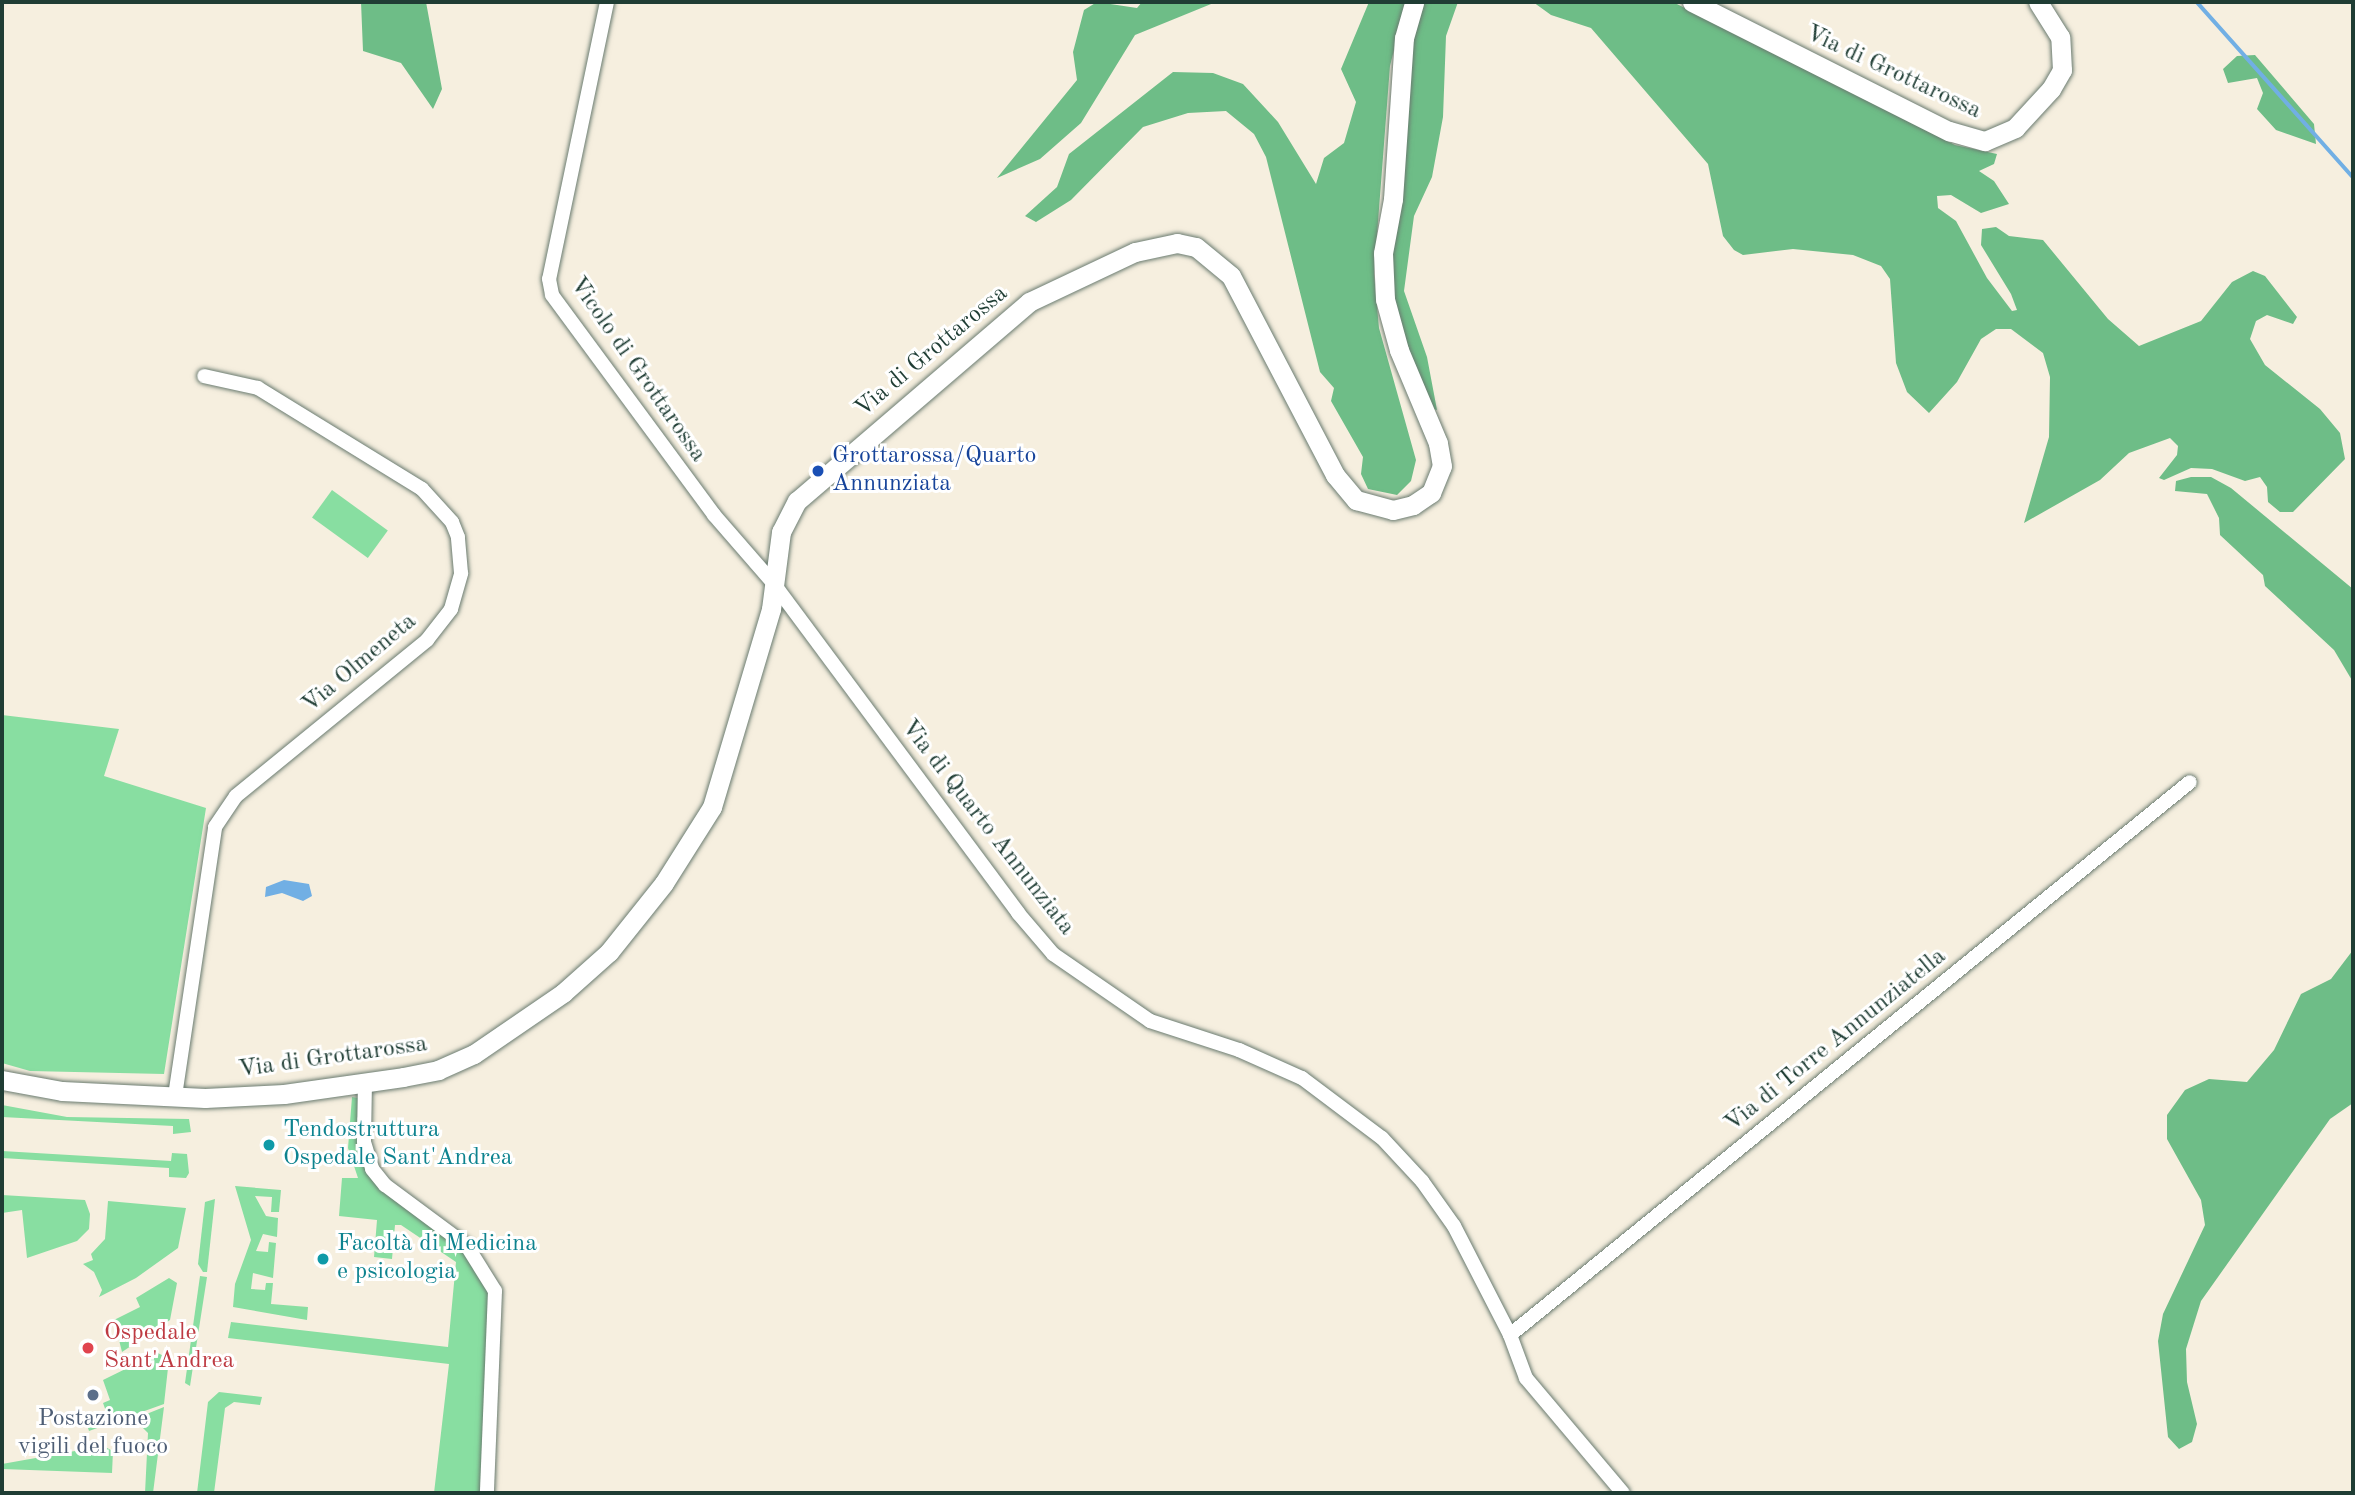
<!DOCTYPE html>
<meta charset="utf-8">
<style>
body{margin:0}
#map{position:relative;width:2355px;height:1495px;overflow:hidden;background:#f6efdf;font-family:"Old Standard TT",serif}
div>[style]{position:absolute}
.green>*{inset:0;background:#88dea1;transform-origin:0 0}
.forest>*{inset:0;background:#6ebd87}
.water>*{inset:0;background:#71afe4}
.stream>*{height:3.5px;margin:-1.75px;padding:0 1.75px;transform-origin:1.75px;border-radius:1.75px;background:#71afe4}
.roads{filter:drop-shadow(0 0 2px #6a7b70) drop-shadow(0 0 2px #6a7b70)}
.street>*{height:14px;margin:-7px;padding:0 7px;transform-origin:7px;border-radius:7px;background:#fff}
.secondary>*{height:19px;margin:-9.5px;padding:0 9.5px;transform-origin:9.5px;border-radius:9.5px;background:#fff}
.dots>*{width:19px;height:19px;translate:-50% -50%;box-sizing:border-box;border:4px solid #fff;border-radius:50%}
span{translate:-50% -50%;white-space:nowrap;text-align:center;line-height:1.15;-webkit-text-stroke:6px #fff;paint-order:stroke}
.street-label{font-size:24px;color:#1f3d34}
.transit-label{font-size:24px;color:#164399}
.left{translate:0 -50%;text-align:left}
.culture-label{font-size:24px;color:#0d838f}
.health-label{font-size:24px;color:#be3a42}
.service-label{font-size:24px;color:#4e5e75}
.frame{position:absolute;inset:0;border:4px solid #1f3d34;pointer-events:none}
</style>
<div id="map">
<div class="green">
<div style="left:332px;top:490px;width:69px;height:34px;rotate:36deg"></div>
<div style="clip-path:polygon(2px 715px,119px 729px,104px 776px,206px 808px,164px 1074px,30px 1071px,2px 1063px)"></div>
<div style="clip-path:polygon(352px 1097px,358px 1098px,357px 1140px,362px 1162px,372px 1178px,456px 1241px,493px 1299px,482px 1493px,434px 1493px,449px 1364px,228px 1338px,231px 1322px,448px 1347px,456px 1262px,401px 1225px,395px 1225px,392px 1259px,374px 1257px,377px 1220px,339px 1216px,342px 1178px,358px 1178px,348px 1148px)"></div>
<div style="clip-path:polygon(2px 1105px,67px 1117px,189px 1119px,191px 1132px,173px 1134px,173px 1126px,2px 1117px)"></div>
<div style="clip-path:polygon(2px 1151px,171px 1161px,172px 1153px,187px 1154px,189px 1173px,186px 1178px,169px 1177px,169px 1168px,2px 1158px)"></div>
<div style="clip-path:polygon(235px 1186px,281px 1190px,279px 1212px,271px 1212px,272px 1197px,255px 1196px,266px 1216px,278px 1218px,277px 1237px,263px 1234px,256px 1251px,268px 1252px,269px 1242px,276px 1243px,273px 1278px,253px 1273px,251px 1289px,265px 1290px,266px 1283px,273px 1283px,271px 1304px,308px 1307px,307px 1320px,233px 1307px,235px 1284px,251px 1240px)"></div>
<div style="clip-path:polygon(2px 1195px,85px 1200px,90px 1214px,89px 1229px,77px 1241px,27px 1258px,22px 1210px,2px 1213px)"></div>
<div style="clip-path:polygon(215px 1199px,207px 1272px,203px 1272px,198px 1264px,205px 1202px)"></div>
<div style="clip-path:polygon(108px 1201px,186px 1208px,178px 1248px,136px 1278px,99px 1297px,102px 1290px,94px 1272px,83px 1264px,93px 1260px,91px 1254px,105px 1239px)"></div>
<div style="clip-path:polygon(200px 1276px,207px 1277px,190px 1386px,185px 1383px)"></div>
<div style="clip-path:polygon(169px 1278px,177px 1283px,170px 1320px,122px 1352px,114px 1320px,140px 1307px,136px 1298px)"></div>
<div style="clip-path:polygon(158px 1353px,169px 1359px,164px 1404px,89px 1431px,87px 1425px,108px 1417px,103px 1403px,110px 1400px,103px 1380px)"></div>
<div style="clip-path:polygon(219px 1392px,262px 1397px,260px 1405px,234px 1402px,225px 1408px,214px 1493px,197px 1493px,208px 1402px)"></div>
<div style="clip-path:polygon(164px 1407px,153px 1493px,145px 1493px,148px 1433px,134px 1419px)"></div>
<div style="clip-path:polygon(103px 1446px,113px 1451px,112px 1473px,2px 1469px,2px 1464px)"></div>
</div>
<div class="forest">
<div style="clip-path:polygon(361px 2px,426px 2px,442px 89px,433px 109px,401px 63px,363px 51px)"></div>
<div style="clip-path:polygon(1097px 2px,1137px 8px,1142px 2px,1216px 2px,1135px 35px,1081px 123px,1040px 159px,997px 178px,1077px 80px,1073px 52px,1084px 10px)"></div>
<div style="clip-path:polygon(1369px 2px,1406px 2px,1390px 66px,1374px 274px,1379px 328px,1416px 460px,1411px 481px,1397px 495px,1368px 489px,1361px 474px,1363px 457px,1331px 401px,1334px 388px,1320px 372px,1266px 157px,1254px 134px,1226px 111px,1188px 113px,1143px 127px,1071px 200px,1036px 222px,1025px 216px,1057px 187px,1069px 154px,1173px 72px,1213px 73px,1243px 84px,1278px 122px,1316px 184px,1324px 158px,1344px 143px,1356px 102px,1341px 69px)"></div>
<div style="clip-path:polygon(1414px 2px,1458px 2px,1446px 36px,1443px 117px,1432px 177px,1414px 216px,1404px 291px,1427px 357px,1437px 410px,1433px 409px,1390px 306px,1392px 199px)"></div>
<div style="clip-path:polygon(1533px 2px,1673px 2px,1955px 145px,1997px 154px,1994px 164px,1979px 171px,1994px 181px,2009px 204px,1981px 213px,1951px 195px,1937px 196px,1938px 208px,1956px 221px,1987px 278px,2012px 311px,2017px 310px,2011px 294px,1981px 245px,1982px 229px,1996px 227px,2009px 236px,2043px 240px,2108px 319px,2139px 346px,2201px 321px,2232px 282px,2253px 271px,2265px 276px,2297px 317px,2293px 324px,2267px 315px,2256px 321px,2250px 339px,2265px 365px,2320px 409px,2340px 433px,2345px 459px,2293px 512px,2280px 512px,2268px 502px,2267px 487px,2260px 477px,2245px 481px,2212px 469px,2191px 468px,2164px 480px,2159px 478px,2177px 455px,2178px 446px,2170px 438px,2129px 453px,2100px 480px,2024px 523px,2049px 437px,2050px 377px,2043px 353px,2011px 329px,1996px 329px,1981px 339px,1957px 382px,1929px 413px,1907px 392px,1896px 363px,1890px 279px,1881px 266px,1853px 255px,1793px 249px,1743px 255px,1734px 250px,1723px 236px,1708px 164px,1591px 28px,1551px 15px)"></div>
<div style="clip-path:polygon(2255px 55px,2314px 124px,2316px 144px,2276px 130px,2257px 109px,2263px 93px,2257px 78px,2228px 83px,2223px 69px,2237px 56px)"></div>
<div style="clip-path:polygon(2191px 477px,2211px 477px,2231px 488px,2353px 589px,2353px 682px,2334px 650px,2265px 586px,2263px 575px,2220px 535px,2219px 518px,2207px 494px,2175px 491px,2176px 481px)"></div>
<div style="clip-path:polygon(2353px 950px,2353px 1103px,2330px 1119px,2201px 1301px,2186px 1349px,2187px 1382px,2197px 1424px,2192px 1442px,2179px 1449px,2168px 1437px,2158px 1341px,2163px 1314px,2205px 1225px,2201px 1200px,2167px 1139px,2167px 1115px,2185px 1090px,2209px 1079px,2247px 1082px,2274px 1050px,2301px 994px,2331px 979px)"></div>
</div>
<div class="water">
<div style="clip-path:polygon(284px 880px,309px 884px,312px 896px,303px 901px,282px 893px,265px 897px,266px 887px)"></div>
</div>
<div class="stream">
<div style="left:2197px;top:2px;width:234px;rotate:48.3deg"></div>
</div>
<div class="roads">
<div class="street">
<div style="left:607px;top:2px;width:283px;rotate:101.8deg"></div>
<div style="left:549px;top:279px;width:16px;rotate:79deg"></div>
<div style="left:552px;top:295px;width:273px;rotate:53.6deg"></div>
<div style="left:714px;top:515px;width:91px;rotate:49deg"></div>
<div style="left:774px;top:584px;width:410px;rotate:53.4deg"></div>
<div style="left:1018px;top:913px;width:54px;rotate:49.5deg"></div>
<div style="left:1053px;top:954px;width:118px;rotate:34.6deg"></div>
<div style="left:1150px;top:1021px;width:94px;rotate:18deg"></div>
<div style="left:1239px;top:1050px;width:69px;rotate:24deg"></div>
<div style="left:1302px;top:1078px;width:100px;rotate:36.9deg"></div>
<div style="left:1382px;top:1138px;width:59px;rotate:47.1deg"></div>
<div style="left:1422px;top:1181px;width:55px;rotate:54.6deg"></div>
<div style="left:1454px;top:1226px;width:123px;rotate:62.8deg"></div>
<div style="left:1510px;top:1335px;width:46px;rotate:69.6deg"></div>
<div style="left:1526px;top:1378px;width:150px;rotate:49.9deg"></div>
<div style="left:365px;top:1082px;width:60px;rotate:91deg"></div>
<div style="left:364px;top:1142px;width:28px;rotate:73deg"></div>
<div style="left:372px;top:1169px;width:21px;rotate:51deg"></div>
<div style="left:385px;top:1185px;width:102px;rotate:36.6deg"></div>
<div style="left:467px;top:1246px;width:53px;rotate:58.1deg"></div>
<div style="left:495px;top:1291px;width:202px;rotate:92.3deg"></div>
<div style="left:175px;top:1096px;width:272px;rotate:-81.5deg"></div>
<div style="left:215px;top:827px;width:37px;rotate:-56deg"></div>
<div style="left:236px;top:796px;width:247px;rotate:-39.2deg"></div>
<div style="left:427px;top:640px;width:39px;rotate:-52deg"></div>
<div style="left:451px;top:609px;width:37px;rotate:-74deg"></div>
<div style="left:461px;top:573px;width:36px;rotate:-95deg"></div>
<div style="left:458px;top:537px;width:16px;rotate:-112deg"></div>
<div style="left:452px;top:522px;width:45px;rotate:-132.3deg"></div>
<div style="left:422px;top:489px;width:193px;rotate:-148.4deg"></div>
<div style="left:258px;top:388px;width:55px;rotate:-167.5deg"></div>
<div style="left:1510px;top:1335px;width:876px;rotate:-39.12deg"></div>
</div>
<div class="secondary">
<div style="left:1692px;top:2px;width:288px;rotate:26.7deg"></div>
<div style="left:1949px;top:131px;width:37px;rotate:16deg"></div>
<div style="left:1985px;top:141px;width:33px;rotate:-23deg"></div>
<div style="left:2015px;top:128px;width:53px;rotate:-47.3deg"></div>
<div style="left:2051px;top:89px;width:22px;rotate:-60deg"></div>
<div style="left:2062px;top:70px;width:33px;rotate:-93deg"></div>
<div style="left:2060px;top:37px;width:41px;rotate:-122.2deg"></div>
<div style="left:2px;top:1080px;width:61px;rotate:10.4deg"></div>
<div style="left:62px;top:1091px;width:143px;rotate:2.8deg"></div>
<div style="left:205px;top:1098px;width:79px;rotate:-2.9deg"></div>
<div style="left:284px;top:1094px;width:120px;rotate:-8.1deg"></div>
<div style="left:403px;top:1077px;width:36px;rotate:-11deg"></div>
<div style="left:438px;top:1070px;width:39px;rotate:-24deg"></div>
<div style="left:474px;top:1054px;width:108px;rotate:-34.4deg"></div>
<div style="left:563px;top:993px;width:62px;rotate:-41.7deg"></div>
<div style="left:609px;top:952px;width:88px;rotate:-51.4deg"></div>
<div style="left:664px;top:883px;width:90px;rotate:-57.7deg"></div>
<div style="left:712px;top:807px;width:207px;rotate:-73.4deg"></div>
<div style="left:771px;top:609px;width:78px;rotate:-82.6deg"></div>
<div style="left:781px;top:532px;width:35px;rotate:-63deg"></div>
<div style="left:797px;top:501px;width:306px;rotate:-40.6deg"></div>
<div style="left:1029px;top:302px;width:117px;rotate:-25.3deg"></div>
<div style="left:1135px;top:252px;width:43px;rotate:-12.1deg"></div>
<div style="left:1177px;top:243px;width:19px;rotate:12deg"></div>
<div style="left:1196px;top:247px;width:45px;rotate:39.6deg"></div>
<div style="left:1231px;top:276px;width:225px;rotate:62.4deg"></div>
<div style="left:1335px;top:475px;width:33px;rotate:50deg"></div>
<div style="left:1356px;top:500px;width:38px;rotate:15deg"></div>
<div style="left:1393px;top:510px;width:21px;rotate:-14deg"></div>
<div style="left:1413px;top:505px;width:22px;rotate:-34deg"></div>
<div style="left:1431px;top:493px;width:29px;rotate:-68deg"></div>
<div style="left:1442px;top:466px;width:23px;rotate:-100deg"></div>
<div style="left:1438px;top:443px;width:101px;rotate:-112.8deg"></div>
<div style="left:1399px;top:350px;width:53px;rotate:-105.4deg"></div>
<div style="left:1385px;top:299px;width:46px;rotate:-92.5deg"></div>
<div style="left:1383px;top:253px;width:55px;rotate:-79.5deg"></div>
<div style="left:1393px;top:199px;width:161px;rotate:-86.1deg"></div>
<div style="left:1404px;top:38px;width:37px;rotate:-74deg"></div>
</div>
</div>
<div class="dots">
<div style="left:818px;top:471px;background:#1a4fb4"></div>
<div style="left:269px;top:1145px;background:#0f9aa8"></div>
<div style="left:323px;top:1259px;background:#0f9aa8"></div>
<div style="left:88px;top:1348px;background:#e0444e"></div>
<div style="left:93px;top:1395px;background:#5c6f8a"></div>
</div>
<div class="street-label">
<span style="left:1893px;top:73px;rotate:25deg">Via di Grottarossa</span>
<span style="left:932px;top:352px;rotate:-40deg">Via di Grottarossa</span>
<span style="left:637px;top:370px;rotate:55deg">Vicolo di Grottarossa</span>
<span style="left:360px;top:664px;rotate:-40deg">Via Olmeneta</span>
<span style="left:987px;top:828px;rotate:52deg">Via di Quarto Annunziata</span>
<span style="left:1836px;top:1041px;rotate:-39deg">Via di Torre Annunziatella</span>
<span style="left:333px;top:1058px;rotate:-8deg">Via di Grottarossa</span>
</div>
<div class="transit-label">
<span class="left" style="left:832px;top:471px">Grottarossa/Quarto<br>Annunziata</span>
</div>
<div class="culture-label">
<span class="left" style="left:283px;top:1145px">Tendostruttura<br>Ospedale Sant'Andrea</span>
<span class="left" style="left:337px;top:1259px">Facoltà di Medicina<br>e psicologia</span>
</div>
<div class="health-label">
<span class="left" style="left:104px;top:1348px">Ospedale<br>Sant'Andrea</span>
</div>
<div class="service-label">
<span style="left:93px;top:1434px">Postazione<br>vigili del fuoco</span>
</div>
<div class="frame"></div>
</div>
